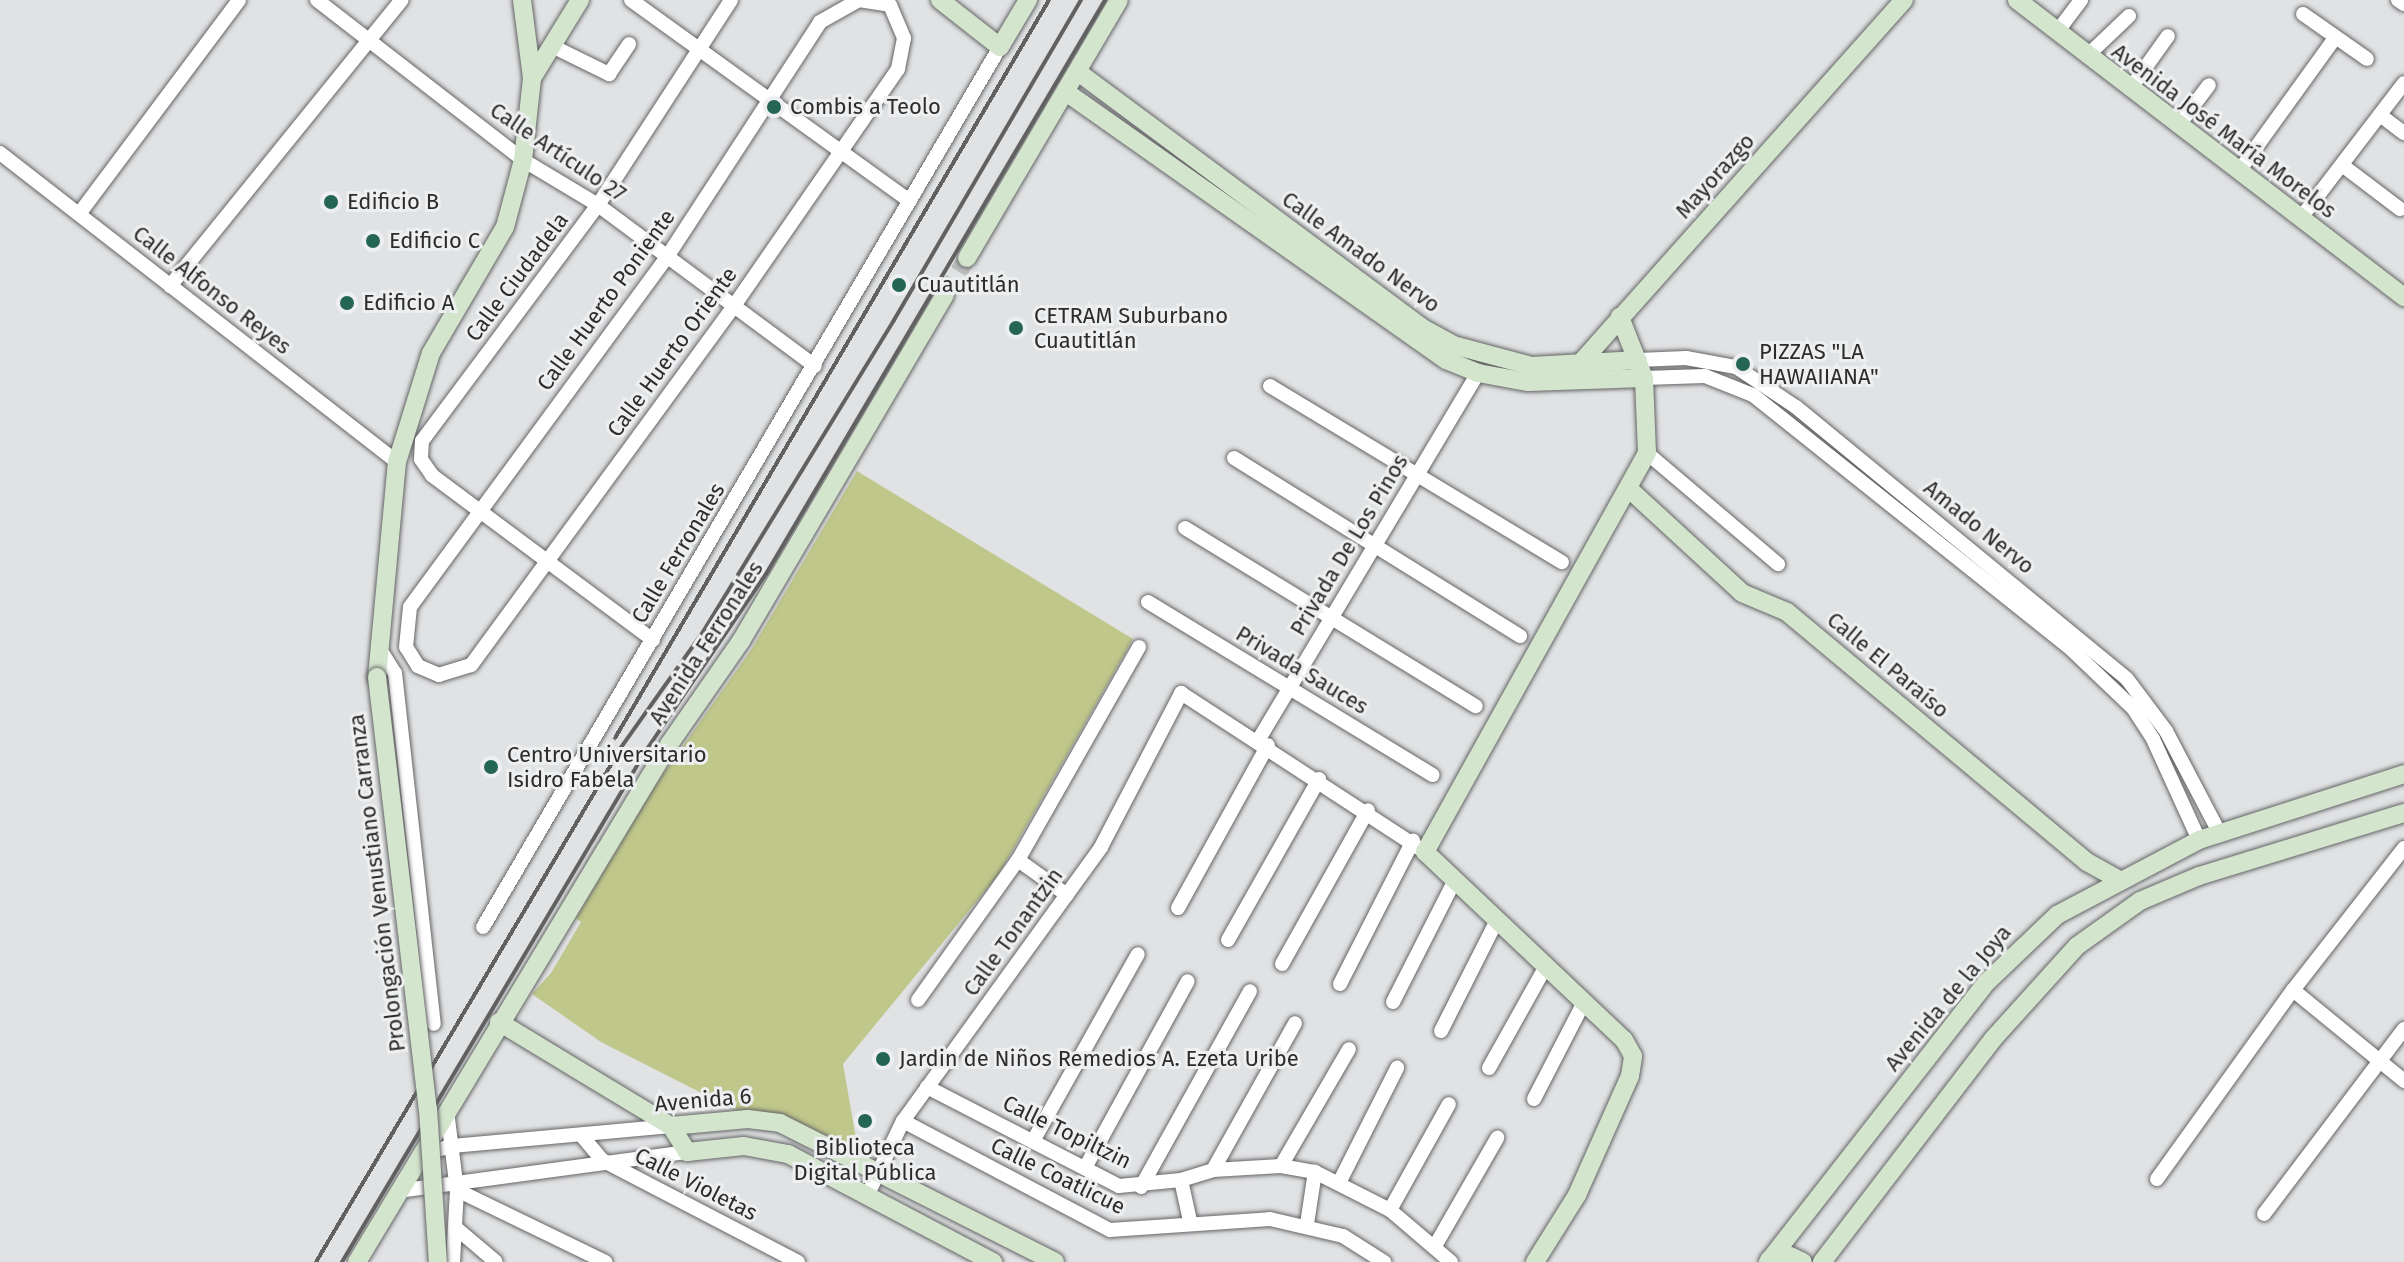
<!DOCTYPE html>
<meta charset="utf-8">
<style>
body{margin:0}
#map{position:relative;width:2404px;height:1262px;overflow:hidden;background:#e1e2e3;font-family:"Fira Sans",sans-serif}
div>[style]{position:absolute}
.green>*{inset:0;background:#bfc78b}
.secondary-tunnel>*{height:18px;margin-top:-9px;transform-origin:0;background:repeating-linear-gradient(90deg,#bdbebe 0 18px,transparent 0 27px)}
.roads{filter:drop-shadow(0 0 2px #656567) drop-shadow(0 0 2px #656567)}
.street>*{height:14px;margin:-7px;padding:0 7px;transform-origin:7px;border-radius:7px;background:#fff}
.secondary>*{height:18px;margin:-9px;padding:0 9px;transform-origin:9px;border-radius:9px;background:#d4e5ce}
.rail>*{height:4px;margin:-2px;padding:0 2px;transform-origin:2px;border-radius:2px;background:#616161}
.bridges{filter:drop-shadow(0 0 2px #656567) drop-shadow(0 0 2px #656567)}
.secondary-bridge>*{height:18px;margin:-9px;padding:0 9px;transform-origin:9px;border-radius:9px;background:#d4e5ce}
.dots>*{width:22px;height:22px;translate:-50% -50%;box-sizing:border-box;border:4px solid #eeeff0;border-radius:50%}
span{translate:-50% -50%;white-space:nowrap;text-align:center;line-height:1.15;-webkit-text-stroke:6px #eeeff0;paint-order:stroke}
.poi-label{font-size:22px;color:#2c2c2c}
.left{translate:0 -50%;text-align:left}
.street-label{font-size:22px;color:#2c2c2c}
</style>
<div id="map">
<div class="green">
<div style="clip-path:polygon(857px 471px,1133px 639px,999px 874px,843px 1064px,858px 1150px,787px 1117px,737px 1111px,601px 1042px,532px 994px,551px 973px,581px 922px,576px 918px,656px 784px,751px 650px)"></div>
</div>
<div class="secondary-tunnel">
<div style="left:945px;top:295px;width:43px;rotate:-59.3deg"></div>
</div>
<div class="roads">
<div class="street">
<div style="left:317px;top:0;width:261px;rotate:37.8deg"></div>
<div style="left:523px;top:160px;width:87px;rotate:31deg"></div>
<div style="left:598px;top:205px;width:270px;rotate:36.6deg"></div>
<div style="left:631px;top:0;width:342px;rotate:35.8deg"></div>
<div style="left:859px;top:0;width:31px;rotate:9deg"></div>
<div style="left:890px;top:5px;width:36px;rotate:67deg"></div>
<div style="left:904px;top:38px;width:32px;rotate:101deg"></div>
<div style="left:898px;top:69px;width:288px;rotate:124.7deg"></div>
<div style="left:734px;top:306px;width:445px;rotate:126.2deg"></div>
<div style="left:471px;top:665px;width:34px;rotate:163deg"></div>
<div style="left:439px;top:675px;width:23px;rotate:-157deg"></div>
<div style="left:418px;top:666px;width:22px;rotate:-122deg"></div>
<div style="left:406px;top:647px;width:40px;rotate:-84.3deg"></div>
<div style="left:410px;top:607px;width:434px;rotate:-53.7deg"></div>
<div style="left:667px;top:257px;width:280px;rotate:-56.9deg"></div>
<div style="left:820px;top:22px;width:45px;rotate:-29.4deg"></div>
<div style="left:2398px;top:0;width:7px;rotate:34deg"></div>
<div style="left:2303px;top:14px;width:78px;rotate:35.1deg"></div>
<div style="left:2057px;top:32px;width:40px;rotate:-53deg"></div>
<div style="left:552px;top:46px;width:64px;rotate:26.2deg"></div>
<div style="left:609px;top:74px;width:36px;rotate:-56deg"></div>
<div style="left:2087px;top:56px;width:58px;rotate:-43.6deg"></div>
<div style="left:2130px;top:89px;width:65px;rotate:-54.4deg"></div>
<div style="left:2380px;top:115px;width:30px;rotate:37deg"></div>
<div style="left:2178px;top:126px;width:51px;rotate:-52.9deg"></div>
<div style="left:0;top:153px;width:503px;rotate:37.89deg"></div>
<div style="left:2342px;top:165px;width:73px;rotate:37.2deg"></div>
<div style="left:2239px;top:171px;width:164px;rotate:-54.2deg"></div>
<div style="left:79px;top:214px;width:267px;rotate:-53.2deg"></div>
<div style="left:2300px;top:219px;width:171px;rotate:-52.6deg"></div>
<div style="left:170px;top:286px;width:368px;rotate:-51deg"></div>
<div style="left:1638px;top:360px;width:48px;rotate:-2.4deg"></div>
<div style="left:1686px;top:358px;width:51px;rotate:10.2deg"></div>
<div style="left:1736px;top:367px;width:72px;rotate:33.7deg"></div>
<div style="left:1796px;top:407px;width:428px;rotate:39.4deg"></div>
<div style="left:2127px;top:679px;width:65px;rotate:53.1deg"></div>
<div style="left:2166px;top:731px;width:114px;rotate:62.3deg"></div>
<div style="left:1644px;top:378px;width:61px;rotate:-1.9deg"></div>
<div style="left:1705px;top:376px;width:52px;rotate:21.6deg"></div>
<div style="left:1753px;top:395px;width:408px;rotate:38.6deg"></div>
<div style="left:2072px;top:650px;width:84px;rotate:43.6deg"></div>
<div style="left:2133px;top:708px;width:37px;rotate:57deg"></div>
<div style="left:2153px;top:739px;width:111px;rotate:65.5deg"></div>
<div style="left:1270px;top:386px;width:341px;rotate:31.1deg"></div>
<div style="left:1647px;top:453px;width:172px;rotate:40.3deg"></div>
<div style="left:1234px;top:458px;width:337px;rotate:31.9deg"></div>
<div style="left:1185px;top:528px;width:341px;rotate:31.5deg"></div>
<div style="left:1148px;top:602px;width:333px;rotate:31.3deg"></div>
<div style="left:653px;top:640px;width:276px;rotate:-143.3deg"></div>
<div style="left:432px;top:475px;width:19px;rotate:-125deg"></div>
<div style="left:421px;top:459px;width:18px;rotate:-87deg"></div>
<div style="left:422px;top:441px;width:294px;rotate:-53.3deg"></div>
<div style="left:598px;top:205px;width:244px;rotate:-57deg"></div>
<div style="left:381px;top:651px;width:26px;rotate:58deg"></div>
<div style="left:395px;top:673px;width:353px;rotate:83.7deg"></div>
<div style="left:1259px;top:739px;width:427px;rotate:-59.1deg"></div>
<div style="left:2404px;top:848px;width:180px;rotate:128deg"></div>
<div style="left:2293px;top:990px;width:144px;rotate:39.3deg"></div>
<div style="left:1018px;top:860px;width:60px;rotate:35.5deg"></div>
<div style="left:1178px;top:908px;width:186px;rotate:-61.1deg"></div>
<div style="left:483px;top:927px;width:1021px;rotate:-59.57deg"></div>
<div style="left:1228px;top:940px;width:185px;rotate:-60.5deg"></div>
<div style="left:1282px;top:964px;width:176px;rotate:-60.8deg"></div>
<div style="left:1340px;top:984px;width:161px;rotate:-63deg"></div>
<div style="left:918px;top:1000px;width:172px;rotate:-54.5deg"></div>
<div style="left:1018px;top:860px;width:245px;rotate:-60.4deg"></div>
<div style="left:1393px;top:1002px;width:137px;rotate:-63.1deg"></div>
<div style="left:1441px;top:1031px;width:124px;rotate:-63.2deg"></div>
<div style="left:1489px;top:1068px;width:117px;rotate:-60.8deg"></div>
<div style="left:927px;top:1087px;width:216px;rotate:27.3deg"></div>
<div style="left:1119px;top:1186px;width:62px;rotate:-5.5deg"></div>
<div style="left:1181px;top:1180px;width:34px;rotate:-17deg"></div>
<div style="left:1213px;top:1170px;width:68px;rotate:-3.4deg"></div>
<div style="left:1281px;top:1166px;width:35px;rotate:10deg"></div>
<div style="left:1315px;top:1172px;width:84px;rotate:26.9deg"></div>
<div style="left:1390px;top:1210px;width:80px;rotate:40.4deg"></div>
<div style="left:1534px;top:1099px;width:109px;rotate:-62.7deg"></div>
<div style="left:447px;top:1111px;width:80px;rotate:82.8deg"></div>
<div style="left:457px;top:1190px;width:72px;rotate:93.2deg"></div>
<div style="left:903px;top:1121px;width:234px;rotate:27.8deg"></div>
<div style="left:1110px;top:1230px;width:160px;rotate:-3.9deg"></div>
<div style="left:1270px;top:1219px;width:75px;rotate:13.1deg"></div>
<div style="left:1343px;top:1236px;width:49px;rotate:32.4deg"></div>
<div style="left:582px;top:1136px;width:31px;rotate:50deg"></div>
<div style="left:602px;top:1160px;width:221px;rotate:27.5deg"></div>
<div style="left:1033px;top:1141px;width:214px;rotate:-60.7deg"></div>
<div style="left:422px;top:1154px;width:31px;rotate:-15deg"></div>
<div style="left:452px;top:1146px;width:220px;rotate:-5.2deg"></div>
<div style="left:1281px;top:1166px;width:135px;rotate:-59.8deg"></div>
<div style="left:1085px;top:1168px;width:213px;rotate:-61.2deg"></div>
<div style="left:1213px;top:1170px;width:168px;rotate:-60.8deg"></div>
<div style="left:2157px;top:1179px;width:233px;rotate:-54.3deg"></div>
<div style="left:1181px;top:1180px;width:42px;rotate:77.6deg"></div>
<div style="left:1340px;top:1181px;width:127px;rotate:-63.2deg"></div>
<div style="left:1141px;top:1187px;width:224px;rotate:-60.9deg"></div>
<div style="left:457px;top:1190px;width:165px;rotate:25.9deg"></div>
<div style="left:398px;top:1191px;width:292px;rotate:-7.7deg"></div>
<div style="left:867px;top:1196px;width:83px;rotate:-64.4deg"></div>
<div style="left:903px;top:1121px;width:338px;rotate:-54.1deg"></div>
<div style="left:1101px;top:847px;width:174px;rotate:-62.5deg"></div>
<div style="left:1181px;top:693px;width:291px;rotate:33.1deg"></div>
<div style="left:1390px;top:1210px;width:121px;rotate:-60.9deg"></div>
<div style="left:2264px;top:1214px;width:232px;rotate:-52.9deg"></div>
<div style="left:1307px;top:1224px;width:53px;rotate:-81.3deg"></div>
<div style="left:456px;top:1228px;width:52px;rotate:40.4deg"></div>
<div style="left:1435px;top:1246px;width:125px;rotate:-60.1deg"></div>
</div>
<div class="secondary">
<div style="left:940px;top:0;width:76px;rotate:38.1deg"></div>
<div style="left:1000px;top:47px;width:55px;rotate:-59.2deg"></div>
<div style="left:2017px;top:0;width:488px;rotate:37.5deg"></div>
<div style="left:1078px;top:72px;width:427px;rotate:36.6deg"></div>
<div style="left:1421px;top:327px;width:37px;rotate:29deg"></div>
<div style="left:1453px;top:345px;width:82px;rotate:14.9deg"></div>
<div style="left:1532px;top:366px;width:106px;rotate:-3.2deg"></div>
<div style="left:532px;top:78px;width:92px;rotate:-58.4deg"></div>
<div style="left:1066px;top:92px;width:465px;rotate:35.2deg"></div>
<div style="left:1446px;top:360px;width:35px;rotate:22deg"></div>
<div style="left:1478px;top:373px;width:51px;rotate:10.2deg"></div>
<div style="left:1528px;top:382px;width:116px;rotate:-2deg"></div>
<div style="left:967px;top:258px;width:299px;rotate:-59.5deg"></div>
<div style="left:1576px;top:368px;width:493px;rotate:-48.3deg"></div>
<div style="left:1628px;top:488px;width:155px;rotate:42.6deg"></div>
<div style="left:1742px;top:593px;width:49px;rotate:22.9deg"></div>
<div style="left:1787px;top:612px;width:391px;rotate:39.8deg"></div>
<div style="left:2087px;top:862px;width:37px;rotate:29deg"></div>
<div style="left:377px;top:677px;width:216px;rotate:-84.7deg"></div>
<div style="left:397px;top:462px;width:114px;rotate:-72.7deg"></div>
<div style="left:431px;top:353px;width:146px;rotate:-59.6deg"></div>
<div style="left:505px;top:227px;width:69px;rotate:-75deg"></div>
<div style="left:523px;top:160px;width:82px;rotate:-83.7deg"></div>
<div style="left:532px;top:78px;width:79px;rotate:-97.3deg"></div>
<div style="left:499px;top:1022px;width:201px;rotate:31.2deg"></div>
<div style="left:671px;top:1126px;width:31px;rotate:58deg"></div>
<div style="left:687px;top:1152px;width:57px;rotate:-6deg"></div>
<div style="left:744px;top:1146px;width:45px;rotate:10.3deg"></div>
<div style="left:788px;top:1154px;width:232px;rotate:27.8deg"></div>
<div style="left:671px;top:1126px;width:77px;rotate:-5.2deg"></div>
<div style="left:748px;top:1119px;width:32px;rotate:7deg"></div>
<div style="left:780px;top:1123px;width:308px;rotate:26.8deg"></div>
<div style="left:1769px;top:1260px;width:21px;rotate:-11deg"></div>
<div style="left:1790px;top:1256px;width:14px;rotate:25deg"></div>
<div style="left:357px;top:1262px;width:606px;rotate:-58.91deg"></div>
<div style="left:670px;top:743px;width:124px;rotate:-55.2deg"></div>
<div style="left:741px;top:641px;width:402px;rotate:-59.5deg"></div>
<div style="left:1535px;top:1262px;width:79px;rotate:-57.9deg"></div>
<div style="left:1577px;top:1195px;width:130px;rotate:-66deg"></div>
<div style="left:1630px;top:1076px;width:20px;rotate:-81deg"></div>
<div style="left:1633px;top:1056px;width:18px;rotate:-119deg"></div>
<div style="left:1624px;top:1040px;width:274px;rotate:-136.6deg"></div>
<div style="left:1425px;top:852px;width:457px;rotate:-60.9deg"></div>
<div style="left:1647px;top:453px;width:75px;rotate:-92.3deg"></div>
<div style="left:1644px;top:378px;width:66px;rotate:-111.5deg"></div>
<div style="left:1768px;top:1262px;width:355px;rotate:-52deg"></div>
<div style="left:1987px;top:982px;width:97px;rotate:-43.7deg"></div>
<div style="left:2057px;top:915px;width:161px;rotate:-27.8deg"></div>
<div style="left:2199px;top:840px;width:215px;rotate:-17.8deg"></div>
<div style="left:1822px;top:1262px;width:281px;rotate:-52.5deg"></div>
<div style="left:1993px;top:1039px;width:125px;rotate:-47.9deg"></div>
<div style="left:2077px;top:946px;width:77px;rotate:-35.5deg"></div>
<div style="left:2140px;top:901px;width:64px;rotate:-23deg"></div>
<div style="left:2199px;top:876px;width:214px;rotate:-17.1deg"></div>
</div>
</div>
<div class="rail">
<div style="left:615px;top:738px;width:856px;rotate:-59.54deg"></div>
<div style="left:316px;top:1262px;width:600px;rotate:-59.33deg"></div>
<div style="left:622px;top:746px;width:136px;rotate:-54.6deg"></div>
<div style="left:701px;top:635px;width:369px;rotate:-58.5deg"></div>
<div style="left:894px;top:320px;width:371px;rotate:-59.7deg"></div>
<div style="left:342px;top:1262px;width:597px;rotate:-59.27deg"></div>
<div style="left:647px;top:749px;width:212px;rotate:-55.8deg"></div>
<div style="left:766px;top:574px;width:667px;rotate:-59.43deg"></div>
</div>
<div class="bridges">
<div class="secondary-bridge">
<div style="left:377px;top:677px;width:435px;rotate:83.3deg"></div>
<div style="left:428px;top:1109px;width:153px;rotate:86.3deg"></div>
</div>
</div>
<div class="dots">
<div style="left:774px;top:107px;background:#246553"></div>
<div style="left:331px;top:202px;background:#246553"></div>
<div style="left:373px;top:241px;background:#246553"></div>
<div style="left:899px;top:285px;background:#246553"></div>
<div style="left:347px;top:303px;background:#246553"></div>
<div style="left:1016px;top:328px;background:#246553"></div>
<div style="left:1743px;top:364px;background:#246553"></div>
<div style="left:491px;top:767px;background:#246553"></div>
<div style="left:883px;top:1059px;background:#246553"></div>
<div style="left:865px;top:1121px;background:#246553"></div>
</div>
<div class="poi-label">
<span class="left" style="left:790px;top:107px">Combis a Teolo</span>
<span class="left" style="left:347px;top:202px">Edificio B</span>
<span class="left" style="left:389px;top:241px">Edificio C</span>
<span class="left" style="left:917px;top:285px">Cuautitlán</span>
<span class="left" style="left:363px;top:303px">Edificio A</span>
<span class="left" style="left:1034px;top:328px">CETRAM Suburbano<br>Cuautitlán</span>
<span class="left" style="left:1759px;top:364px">PIZZAS "LA<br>HAWAIIANA"</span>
<span class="left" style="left:507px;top:767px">Centro Universitario<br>Isidro Fabela</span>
<span class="left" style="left:899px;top:1059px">Jardin de Niños Remedios A. Ezeta Uribe</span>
<span style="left:865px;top:1160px">Biblioteca<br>Digital Pública</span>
</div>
<div class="street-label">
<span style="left:2224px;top:131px;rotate:37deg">Avenida José María Morelos</span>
<span style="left:558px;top:152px;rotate:34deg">Calle Artículo 27</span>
<span style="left:1715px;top:176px;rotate:-48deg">Mayorazgo</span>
<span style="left:1361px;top:252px;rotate:36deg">Calle Amado Nervo</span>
<span style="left:517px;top:277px;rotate:-53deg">Calle Ciudadela</span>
<span style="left:212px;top:290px;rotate:38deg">Calle Alfonso Reyes</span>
<span style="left:606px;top:300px;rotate:-54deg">Calle Huerto Poniente</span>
<span style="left:672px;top:352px;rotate:-54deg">Calle Huerto Oriente</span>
<span style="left:1979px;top:527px;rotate:39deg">Amado Nervo</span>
<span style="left:1349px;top:545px;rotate:-59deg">Privada De Los Pinos</span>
<span style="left:678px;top:553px;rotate:-59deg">Calle Ferronales</span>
<span style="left:706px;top:643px;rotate:-57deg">Avenida Ferronales</span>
<span style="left:1888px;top:665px;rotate:40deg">Calle El Paraíso</span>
<span style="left:1302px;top:670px;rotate:31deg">Privada Sauces</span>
<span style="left:377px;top:883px;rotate:-97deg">Prolongación Venustiano Carranza</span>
<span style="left:1013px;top:932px;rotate:-54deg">Calle Tonantzin</span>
<span style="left:1948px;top:998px;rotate:-50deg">Avenida de la Joya</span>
<span style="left:703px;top:1100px;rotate:-5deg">Avenida 6</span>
<span style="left:1067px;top:1132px;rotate:26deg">Calle Topiltzin</span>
<span style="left:1058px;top:1176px;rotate:26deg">Calle Coatlicue</span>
<span style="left:696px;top:1184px;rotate:27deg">Calle Violetas</span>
</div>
</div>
